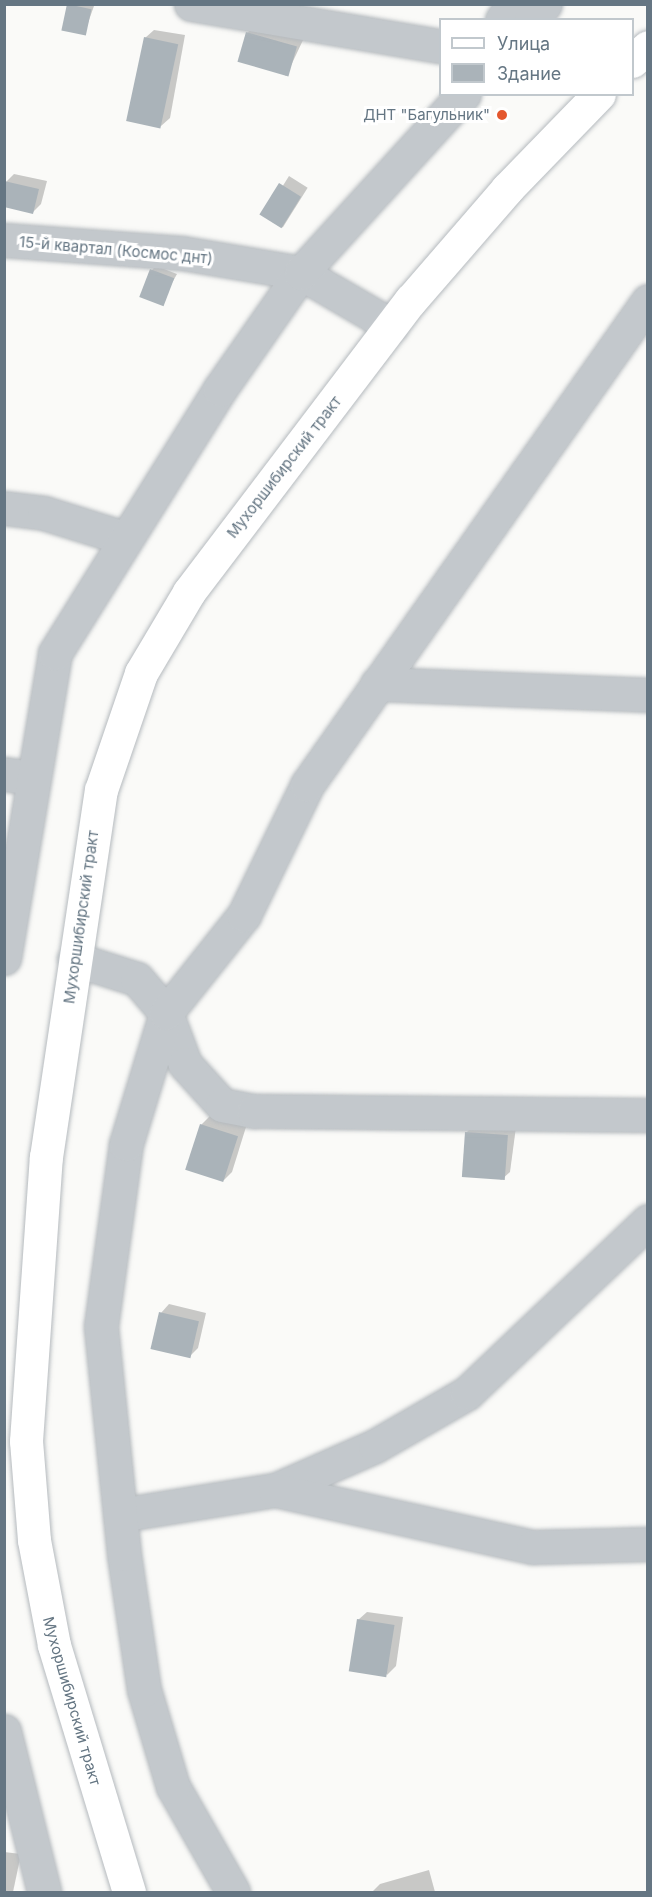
<!DOCTYPE html>
<meta charset="utf-8">
<style>
body{margin:0}
#map{position:relative;width:652px;height:1897px;overflow:hidden;background:#fafaf8;font-family:Inter,sans-serif}
div>[style]{position:absolute}
.shadow>*{inset:0;background:#0003;transform-origin:0 0}
.building>*{inset:0;background:#aab3b9;transform-origin:0 0}
.roads{filter:drop-shadow(0 0 2px #b5babe) drop-shadow(0 0 2px #b5babe)}
.minor>*{height:33px;margin:-16.5px;padding:0 16.5px;transform-origin:16.5px;border-radius:16.5px;background:#c3c8cc}
.major>*{height:33px;margin:-16.5px;padding:0 16.5px;transform-origin:16.5px;border-radius:16.5px;background:#fff}
.dots>*{width:16px;height:16px;translate:-50% -50%;box-sizing:border-box;border:3px solid #fff;border-radius:50%}
span{translate:-50% -50%;white-space:nowrap;text-align:center;line-height:1.15;-webkit-text-stroke:6px #fff;paint-order:stroke}
.poi-label{font-size:15px;color:#657683}
.right{translate:-100% -50%;text-align:right}
.street-label{font-size:15px;color:#657683}
.frame{position:absolute;inset:0;border:6px solid #657683;pointer-events:none}
.legend{position:absolute;left:439px;top:18px;width:195px;height:78px;box-sizing:border-box;background:#fff;border:2px solid #c1c8cd;margin:0;padding:8px 10px;list-style:none;font-size:18px;color:#657683}
.legend li{display:flex;align-items:center;gap:12px;height:30px}
.legend b{width:30px;border:2px solid #c1c8cd}
</style>
<div id="map">
<div class="shadow">
<div style="clip-path:polygon(68px 4px,94px 6px,84px 34px)"></div>
<div style="clip-path:polygon(256px 25px,304px 38px,286px 76px,247px 33px)"></div>
<div style="clip-path:polygon(154px 30px,185px 35px,170px 118px,161px 126px,145px 38px)"></div>
<div style="clip-path:polygon(14px 174px,47px 181px,41px 204px,33px 212px,6px 182px)"></div>
<div style="left:289px;top:176px;width:22px;height:47px;rotate:32deg"></div>
<div style="clip-path:polygon(156px 266px,177px 274px,160px 304px,152px 270px)"></div>
<div style="clip-path:polygon(210px 1116px,246px 1127px,232px 1172px,224px 1180px,201px 1125px)"></div>
<div style="clip-path:polygon(475px 1124px,516px 1127px,510px 1172px,501px 1180px,466px 1133px)"></div>
<div style="clip-path:polygon(169px 1304px,206px 1313px,198px 1348px,190px 1356px,161px 1313px)"></div>
<div style="clip-path:polygon(367px 1612px,403px 1617px,396px 1666px,387px 1675px,358px 1620px)"></div>
<div style="clip-path:polygon(4px 1852px,21px 1854px,13px 1892px,4px 1892px)"></div>
<div style="clip-path:polygon(429px 1870px,435px 1892px,372px 1892px,380px 1884px)"></div>
</div>
<div class="building">
<div style="left:67px;top:4px;width:25px;height:27px;rotate:12deg"></div>
<div style="left:246px;top:32px;width:53px;height:31px;rotate:16deg"></div>
<div style="left:144px;top:37px;width:35px;height:86px;rotate:12deg"></div>
<div style="clip-path:polygon(4px 181px,39px 189px,33px 214px,4px 207px)"></div>
<div style="left:279px;top:183px;width:26px;height:37px;rotate:32deg"></div>
<div style="left:150px;top:269px;width:26px;height:30px;rotate:21deg"></div>
<div style="left:200px;top:1124px;width:40px;height:48px;rotate:18deg"></div>
<div style="left:465px;top:1132px;width:43px;height:45px;rotate:4deg"></div>
<div style="left:159px;top:1312px;width:41px;height:38px;rotate:13deg"></div>
<div style="left:357px;top:1619px;width:38px;height:53px;rotate:9deg"></div>
</div>
<div class="roads">
<div class="minor">
<div style="left:191px;top:4px;width:253px;rotate:9.6deg"></div>
<div style="left:502px;top:20px;width:20px;rotate:-53deg"></div>
<div style="left:531px;top:20px;width:21px;rotate:-49deg"></div>
<div style="left:4px;top:240px;width:178px;rotate:4.2deg"></div>
<div style="left:182px;top:253px;width:121px;rotate:9.5deg"></div>
<div style="left:301px;top:273px;width:105px;rotate:30.2deg"></div>
<div style="left:4px;top:508px;width:40px;rotate:7.1deg"></div>
<div style="left:44px;top:513px;width:84px;rotate:17.4deg"></div>
<div style="left:377px;top:684px;width:271px;rotate:2.3deg"></div>
<div style="left:4px;top:774px;width:29px;rotate:8deg"></div>
<div style="left:4px;top:958px;width:309px;rotate:-80.5deg"></div>
<div style="left:55px;top:653px;width:311px;rotate:-58deg"></div>
<div style="left:220px;top:389px;width:141px;rotate:-55.1deg"></div>
<div style="left:301px;top:273px;width:242px;rotate:-47.7deg"></div>
<div style="left:74px;top:959px;width:66px;rotate:17.6deg"></div>
<div style="left:137px;top:979px;width:45px;rotate:49.5deg"></div>
<div style="left:166px;top:1013px;width:54px;rotate:69.6deg"></div>
<div style="left:185px;top:1064px;width:55px;rotate:47.9deg"></div>
<div style="left:222px;top:1105px;width:33px;rotate:11deg"></div>
<div style="left:254px;top:1111px;width:394px;rotate:0.6deg"></div>
<div style="left:275px;top:1490px;width:109px;rotate:-23.7deg"></div>
<div style="left:375px;top:1446px;width:106px;rotate:-29.9deg"></div>
<div style="left:467px;top:1393px;width:250px;rotate:-43.5deg"></div>
<div style="left:120px;top:1515px;width:157px;rotate:-9.2deg"></div>
<div style="left:275px;top:1490px;width:264px;rotate:12.5deg"></div>
<div style="left:533px;top:1547px;width:115px;rotate:-1.5deg"></div>
<div style="left:4px;top:1731px;width:166px;rotate:76deg"></div>
<div style="left:233px;top:1892px;width:121px;rotate:-119.7deg"></div>
<div style="left:173px;top:1787px;width:101px;rotate:-106.6deg"></div>
<div style="left:144px;top:1690px;width:137px;rotate:-98.4deg"></div>
<div style="left:124px;top:1554px;width:229px;rotate:-95.8deg"></div>
<div style="left:101px;top:1326px;width:184px;rotate:-82.2deg"></div>
<div style="left:126px;top:1144px;width:137px;rotate:-73deg"></div>
<div style="left:166px;top:1013px;width:125px;rotate:-51.5deg"></div>
<div style="left:244px;top:915px;width:144px;rotate:-64.1deg"></div>
<div style="left:307px;top:785px;width:592px;rotate:-54.83deg"></div>
</div>
<div class="major">
<div style="left:632px;top:61px;width:21px;rotate:-41deg"></div>
<div style="left:129px;top:1892px;width:258px;rotate:-106.9deg"></div>
<div style="left:54px;top:1645px;width:107px;rotate:-100.8deg"></div>
<div style="left:34px;top:1540px;width:99px;rotate:-94.6deg"></div>
<div style="left:26px;top:1441px;width:285px;rotate:-86deg"></div>
<div style="left:46px;top:1157px;width:371px;rotate:-81.5deg"></div>
<div style="left:101px;top:790px;width:124px;rotate:-71.1deg"></div>
<div style="left:141px;top:673px;width:94px;rotate:-59.3deg"></div>
<div style="left:189px;top:592px;width:367px;rotate:-52.8deg"></div>
<div style="left:411px;top:300px;width:147px;rotate:-49.1deg"></div>
<div style="left:507px;top:189px;width:132px;rotate:-45.9deg"></div>
</div>
</div>
<div class="dots">
<div style="left:502px;top:115px;background:#e4572e"></div>
</div>
<div class="poi-label">
<span class="right" style="left:490px;top:115px">ДНТ "Багульник"</span>
</div>
<div class="street-label">
<span style="left:116px;top:250px;rotate:5deg">15-й квартал (Космос днт)</span>
<span style="left:284px;top:467px;rotate:-52deg">Мухоршибирский тракт</span>
<span style="left:81px;top:917px;rotate:-82deg">Мухоршибирский тракт</span>
<span style="left:72px;top:1701px;rotate:74deg">Мухоршибирский тракт</span>
</div>
<div class="frame"></div>
<ul class="legend">
<li><b style="height:8px;background:#fff"></b>Улица</li>
<li><b style="height:16px;background:#aab3b9"></b>Здание</li>
</ul>
</div>
